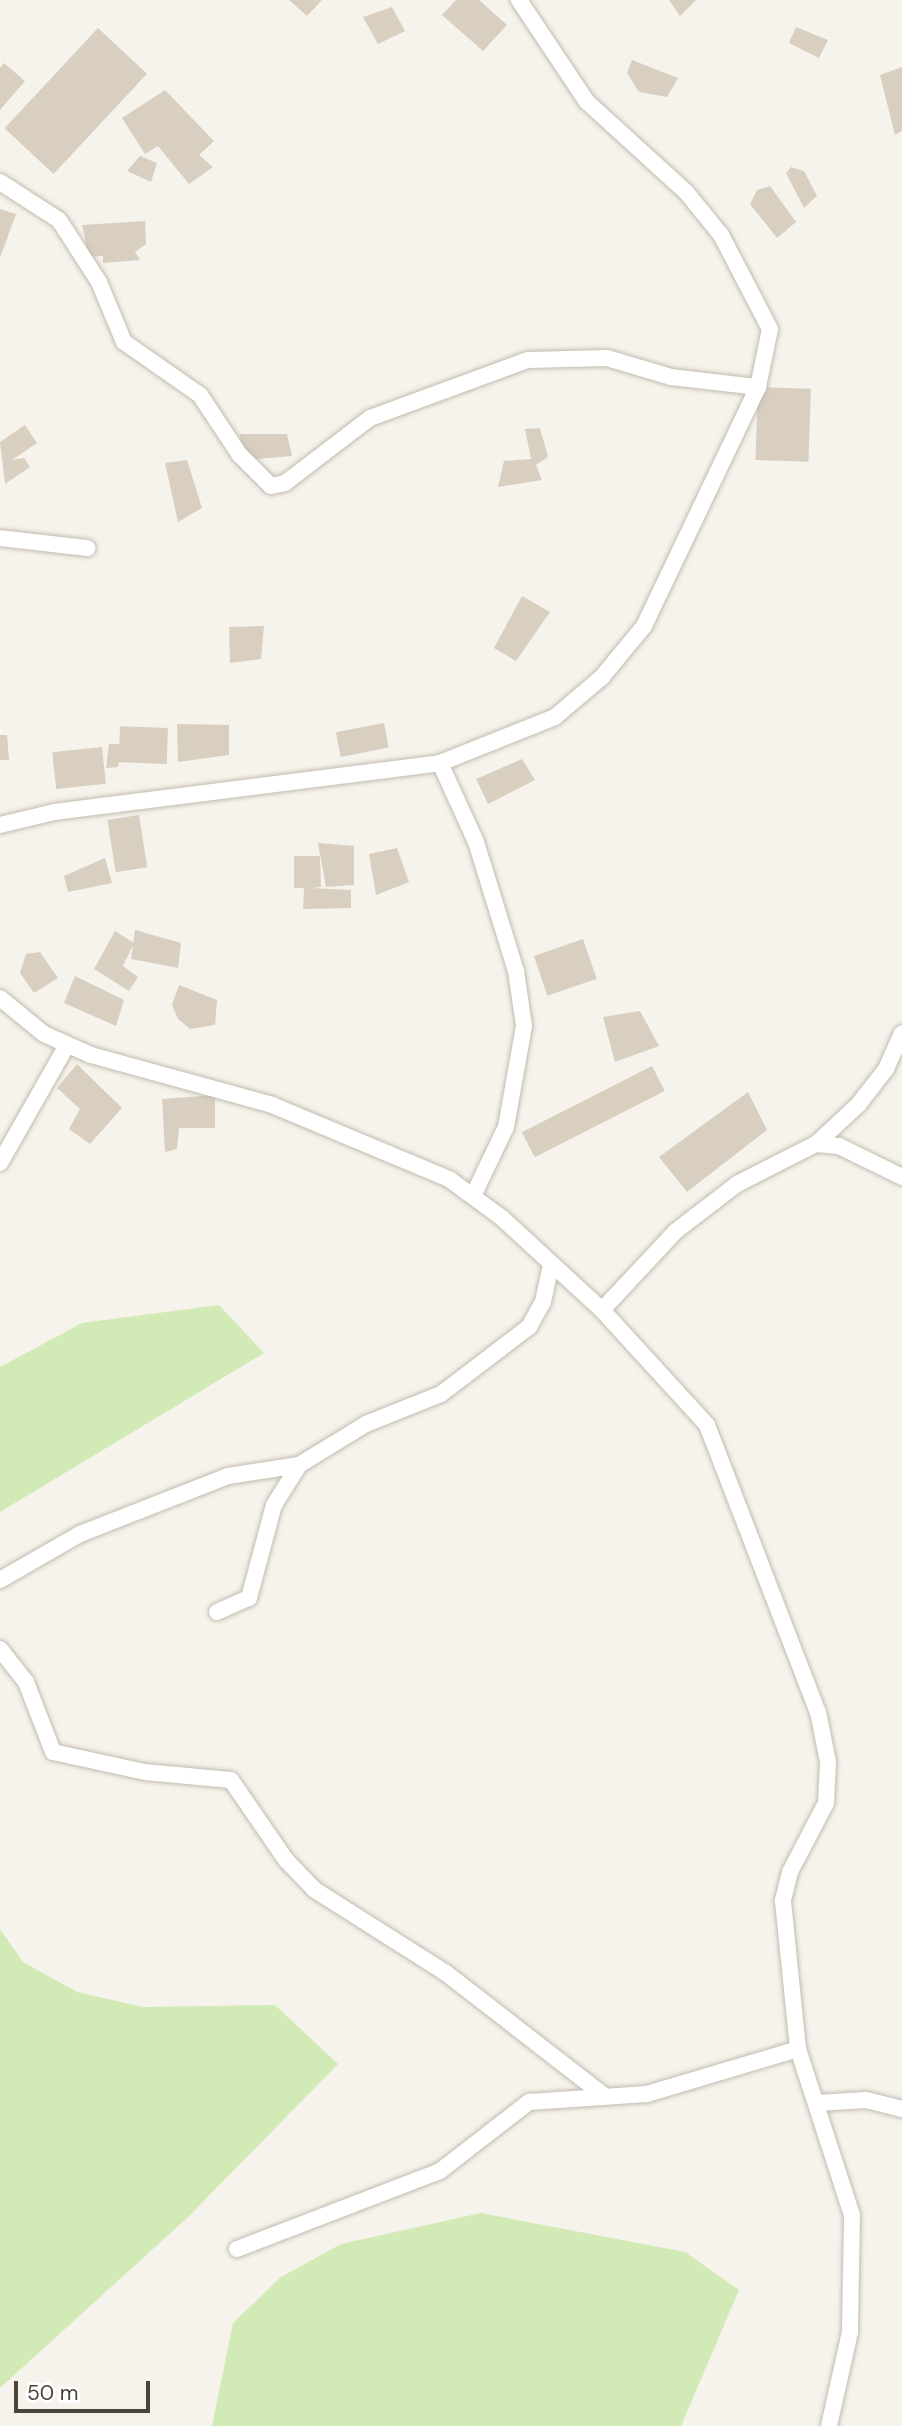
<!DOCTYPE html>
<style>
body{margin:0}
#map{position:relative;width:902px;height:2426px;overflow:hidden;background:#f6f3ec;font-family:"DM Sans",sans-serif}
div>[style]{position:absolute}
.green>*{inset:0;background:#d2eab5}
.building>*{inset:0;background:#d8cfc1;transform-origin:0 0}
.roads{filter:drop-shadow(0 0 2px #c2bbae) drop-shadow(0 0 2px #c2bbae)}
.minor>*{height:16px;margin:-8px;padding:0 8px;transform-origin:8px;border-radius:8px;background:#fff}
span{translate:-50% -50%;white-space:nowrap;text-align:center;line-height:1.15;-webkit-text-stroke:6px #fff;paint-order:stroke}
.scale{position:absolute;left:14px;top:2381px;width:136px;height:32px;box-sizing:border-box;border:4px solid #4b4439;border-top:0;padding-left:9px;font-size:21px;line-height:24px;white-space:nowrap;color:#4b4439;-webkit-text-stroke:5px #fff;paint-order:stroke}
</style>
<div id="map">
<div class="green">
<div style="clip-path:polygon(219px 1305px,264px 1353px,0 1512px,0 1367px,82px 1323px)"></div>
<div style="clip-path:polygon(0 1929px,23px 1962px,77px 1992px,143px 2007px,275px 2005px,338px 2064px,187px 2218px,0 2388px)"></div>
<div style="clip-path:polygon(481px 2213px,685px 2252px,739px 2290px,681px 2426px,212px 2426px,233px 2323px,281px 2277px,341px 2244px)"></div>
</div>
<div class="building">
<div style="clip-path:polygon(289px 0,322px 0,307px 16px)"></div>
<div style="clip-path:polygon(456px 0,479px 0,507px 25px,483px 51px,442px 15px)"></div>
<div style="clip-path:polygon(669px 0,696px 0,680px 16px)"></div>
<div style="clip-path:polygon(392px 7px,405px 31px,378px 44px,363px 17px)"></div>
<div style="clip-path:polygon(796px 27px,828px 40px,819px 58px,789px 43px)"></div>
<div style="left:98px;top:28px;width:67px;height:137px;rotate:43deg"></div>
<div style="clip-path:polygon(632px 60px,678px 78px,667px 97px,639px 92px,627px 73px)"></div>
<div style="clip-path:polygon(4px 63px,25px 81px,0 110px,0 68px)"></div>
<div style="clip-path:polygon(902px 67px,902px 131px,895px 135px,880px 75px)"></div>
<div style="clip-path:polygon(165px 90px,214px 141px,199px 155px,213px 167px,189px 184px,158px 146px,145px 154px,122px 118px)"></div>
<div style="clip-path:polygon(140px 156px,157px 163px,151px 182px,127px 171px)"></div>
<div style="clip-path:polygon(791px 167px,804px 171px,817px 196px,804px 208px,786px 173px)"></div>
<div style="clip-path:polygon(770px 186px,796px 222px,777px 238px,750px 204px,757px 190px)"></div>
<div style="clip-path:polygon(0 209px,16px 214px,0 258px)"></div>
<div style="clip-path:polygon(145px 221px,146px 244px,135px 252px,140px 260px,103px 263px,103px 256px,89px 257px,82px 225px)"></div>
<div style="left:758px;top:387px;width:53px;height:73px;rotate:2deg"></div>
<div style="clip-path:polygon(25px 425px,37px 443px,12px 460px,24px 458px,30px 467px,5px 484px,0 442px)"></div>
<div style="clip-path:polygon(540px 428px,548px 457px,536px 465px,542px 480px,498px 487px,504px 461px,531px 459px,525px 429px)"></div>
<div style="clip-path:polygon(240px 434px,287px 434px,292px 456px,244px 460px)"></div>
<div style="clip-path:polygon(187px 460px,202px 508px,178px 522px,165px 463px)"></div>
<div style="clip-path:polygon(522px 596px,550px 612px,516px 661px,494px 648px)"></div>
<div style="clip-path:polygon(264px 626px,261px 659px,230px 663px,229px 627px)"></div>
<div style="left:384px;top:723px;width:25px;height:49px;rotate:79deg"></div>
<div style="clip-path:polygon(177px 724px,229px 725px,229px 755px,178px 762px)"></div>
<div style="left:168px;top:728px;width:36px;height:48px;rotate:92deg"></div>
<div style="clip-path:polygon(0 735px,7px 735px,9px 760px,0 760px)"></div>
<div style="clip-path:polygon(109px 744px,121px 744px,118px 767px,106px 768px)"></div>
<div style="left:102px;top:747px;width:37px;height:50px;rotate:84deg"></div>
<div style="clip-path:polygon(522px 759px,535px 780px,488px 804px,476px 779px)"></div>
<div style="left:139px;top:815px;width:53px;height:32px;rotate:81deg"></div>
<div style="clip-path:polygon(318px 843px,354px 846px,354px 885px,326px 887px)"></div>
<div style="clip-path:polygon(397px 848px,409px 882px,376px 895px,369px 854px)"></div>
<div style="clip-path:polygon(294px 856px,320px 856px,321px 887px,312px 888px,351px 890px,351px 908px,303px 909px,304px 888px,294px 888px)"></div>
<div style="clip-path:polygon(105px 858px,112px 883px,68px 892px,64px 876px)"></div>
<div style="clip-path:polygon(135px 930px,181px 943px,178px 968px,131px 959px)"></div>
<div style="clip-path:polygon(115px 931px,134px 943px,123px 966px,138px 977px,129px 991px,94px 969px)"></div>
<div style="left:583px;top:939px;width:42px;height:52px;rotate:71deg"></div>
<div style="clip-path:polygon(40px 952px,58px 978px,34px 993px,20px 973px,26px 954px)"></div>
<div style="clip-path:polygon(75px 976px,124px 1000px,116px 1026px,64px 1003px)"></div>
<div style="clip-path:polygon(179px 985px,217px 1000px,215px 1025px,190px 1029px,178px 1019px,172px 1005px)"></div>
<div style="clip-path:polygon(640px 1011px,659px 1046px,615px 1062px,603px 1017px)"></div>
<div style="clip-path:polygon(77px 1064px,122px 1108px,90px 1144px,69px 1129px,80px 1109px,57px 1088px)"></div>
<div style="left:652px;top:1066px;width:28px;height:146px;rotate:63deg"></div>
<div style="clip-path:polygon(748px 1092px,767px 1130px,687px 1192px,659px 1157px)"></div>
<div style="clip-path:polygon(215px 1095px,215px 1128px,179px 1128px,177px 1149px,165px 1152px,162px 1099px)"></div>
</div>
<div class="roads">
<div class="minor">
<div style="left:0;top:182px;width:70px;rotate:32.8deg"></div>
<div style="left:59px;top:220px;width:74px;rotate:57.2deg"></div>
<div style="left:99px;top:282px;width:65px;rotate:67.4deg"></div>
<div style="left:124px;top:342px;width:93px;rotate:34.9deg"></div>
<div style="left:200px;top:395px;width:71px;rotate:56.5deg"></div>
<div style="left:239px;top:454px;width:45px;rotate:45deg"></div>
<div style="left:271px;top:486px;width:14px;rotate:-12deg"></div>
<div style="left:285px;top:483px;width:107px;rotate:-37.4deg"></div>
<div style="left:370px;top:418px;width:168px;rotate:-20.2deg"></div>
<div style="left:528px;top:360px;width:79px;rotate:-1.5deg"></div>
<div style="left:607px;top:358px;width:67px;rotate:16.5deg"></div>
<div style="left:671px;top:377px;width:88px;rotate:6.6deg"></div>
<div style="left:0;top:538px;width:88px;rotate:6.6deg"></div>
<div style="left:440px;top:763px;width:87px;rotate:65.5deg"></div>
<div style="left:476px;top:842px;width:135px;rotate:72.8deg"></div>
<div style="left:516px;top:971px;width:56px;rotate:81.7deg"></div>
<div style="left:524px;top:1026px;width:103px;rotate:100.1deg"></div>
<div style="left:506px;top:1127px;width:76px;rotate:115.6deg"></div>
<div style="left:0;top:825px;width:56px;rotate:-13.5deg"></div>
<div style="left:54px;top:812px;width:389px;rotate:-7.2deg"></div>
<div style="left:440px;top:763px;width:124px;rotate:-21.8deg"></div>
<div style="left:555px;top:717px;width:62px;rotate:-40.4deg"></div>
<div style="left:602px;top:677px;width:66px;rotate:-50.5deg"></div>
<div style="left:644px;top:626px;width:265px;rotate:-64.5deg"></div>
<div style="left:758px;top:387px;width:59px;rotate:-78.3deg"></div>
<div style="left:770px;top:329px;width:106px;rotate:-117.5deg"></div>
<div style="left:721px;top:235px;width:55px;rotate:-129.1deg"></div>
<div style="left:686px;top:192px;width:134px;rotate:-137.7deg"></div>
<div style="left:587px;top:102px;width:123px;rotate:-123.7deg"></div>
<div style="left:0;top:998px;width:57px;rotate:39.3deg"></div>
<div style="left:44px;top:1034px;width:51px;rotate:24.1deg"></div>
<div style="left:91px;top:1055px;width:188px;rotate:15.4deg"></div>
<div style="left:272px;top:1105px;width:192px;rotate:22.7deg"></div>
<div style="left:449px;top:1179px;width:66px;rotate:36.3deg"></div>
<div style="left:502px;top:1218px;width:136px;rotate:42.6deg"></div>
<div style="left:602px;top:1310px;width:156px;rotate:47.6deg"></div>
<div style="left:707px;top:1425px;width:308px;rotate:68.9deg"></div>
<div style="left:818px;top:1712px;width:51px;rotate:78.7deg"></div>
<div style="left:828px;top:1762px;width:41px;rotate:92.8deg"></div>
<div style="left:826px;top:1803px;width:78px;rotate:117.6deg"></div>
<div style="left:790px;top:1872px;width:30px;rotate:104deg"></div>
<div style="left:783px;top:1901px;width:149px;rotate:84.2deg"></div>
<div style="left:798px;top:2049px;width:175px;rotate:72deg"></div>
<div style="left:852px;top:2215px;width:117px;rotate:91deg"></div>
<div style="left:850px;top:2332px;width:96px;rotate:102.6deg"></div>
<div style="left:816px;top:1144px;width:23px;rotate:5deg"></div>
<div style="left:839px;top:1146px;width:70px;rotate:26.2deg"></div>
<div style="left:0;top:1163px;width:136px;rotate:-60.4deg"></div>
<div style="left:602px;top:1310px;width:108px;rotate:-46.9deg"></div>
<div style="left:676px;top:1231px;width:77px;rotate:-37.6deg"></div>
<div style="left:737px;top:1184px;width:89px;rotate:-26.9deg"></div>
<div style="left:816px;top:1144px;width:57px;rotate:-42.9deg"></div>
<div style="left:858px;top:1105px;width:46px;rotate:-52.1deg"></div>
<div style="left:886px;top:1069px;width:39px;rotate:-66deg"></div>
<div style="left:0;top:1580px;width:92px;rotate:-29.9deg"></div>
<div style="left:80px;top:1534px;width:159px;rotate:-21.4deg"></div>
<div style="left:228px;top:1476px;width:72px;rotate:-8.8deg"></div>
<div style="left:299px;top:1465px;width:79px;rotate:-31.5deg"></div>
<div style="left:366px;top:1424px;width:81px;rotate:-21.8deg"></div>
<div style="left:441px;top:1394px;width:111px;rotate:-37.3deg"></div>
<div style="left:529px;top:1327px;width:29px;rotate:-61deg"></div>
<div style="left:543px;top:1302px;width:39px;rotate:-78deg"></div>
<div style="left:217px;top:1612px;width:35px;rotate:-24deg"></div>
<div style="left:249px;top:1598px;width:96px;rotate:-75deg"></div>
<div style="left:274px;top:1505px;width:47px;rotate:-58deg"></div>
<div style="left:0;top:1649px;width:42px;rotate:51.8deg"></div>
<div style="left:26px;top:1682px;width:75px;rotate:68.9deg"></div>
<div style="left:53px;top:1752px;width:94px;rotate:12.3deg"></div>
<div style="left:145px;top:1772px;width:86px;rotate:5.3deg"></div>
<div style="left:231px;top:1780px;width:97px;rotate:55.5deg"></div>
<div style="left:286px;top:1860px;width:42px;rotate:46deg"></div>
<div style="left:315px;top:1890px;width:155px;rotate:32.4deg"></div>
<div style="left:446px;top:1973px;width:199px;rotate:37.8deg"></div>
<div style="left:817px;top:2103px;width:49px;rotate:-3.5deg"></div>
<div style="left:866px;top:2100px;width:37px;rotate:14deg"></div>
<div style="left:237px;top:2249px;width:217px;rotate:-21deg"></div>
<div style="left:440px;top:2171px;width:113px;rotate:-37.8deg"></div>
<div style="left:529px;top:2102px;width:118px;rotate:-3.9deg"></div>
<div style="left:647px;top:2094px;width:158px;rotate:-16.6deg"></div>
</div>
</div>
<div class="scale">50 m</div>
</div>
